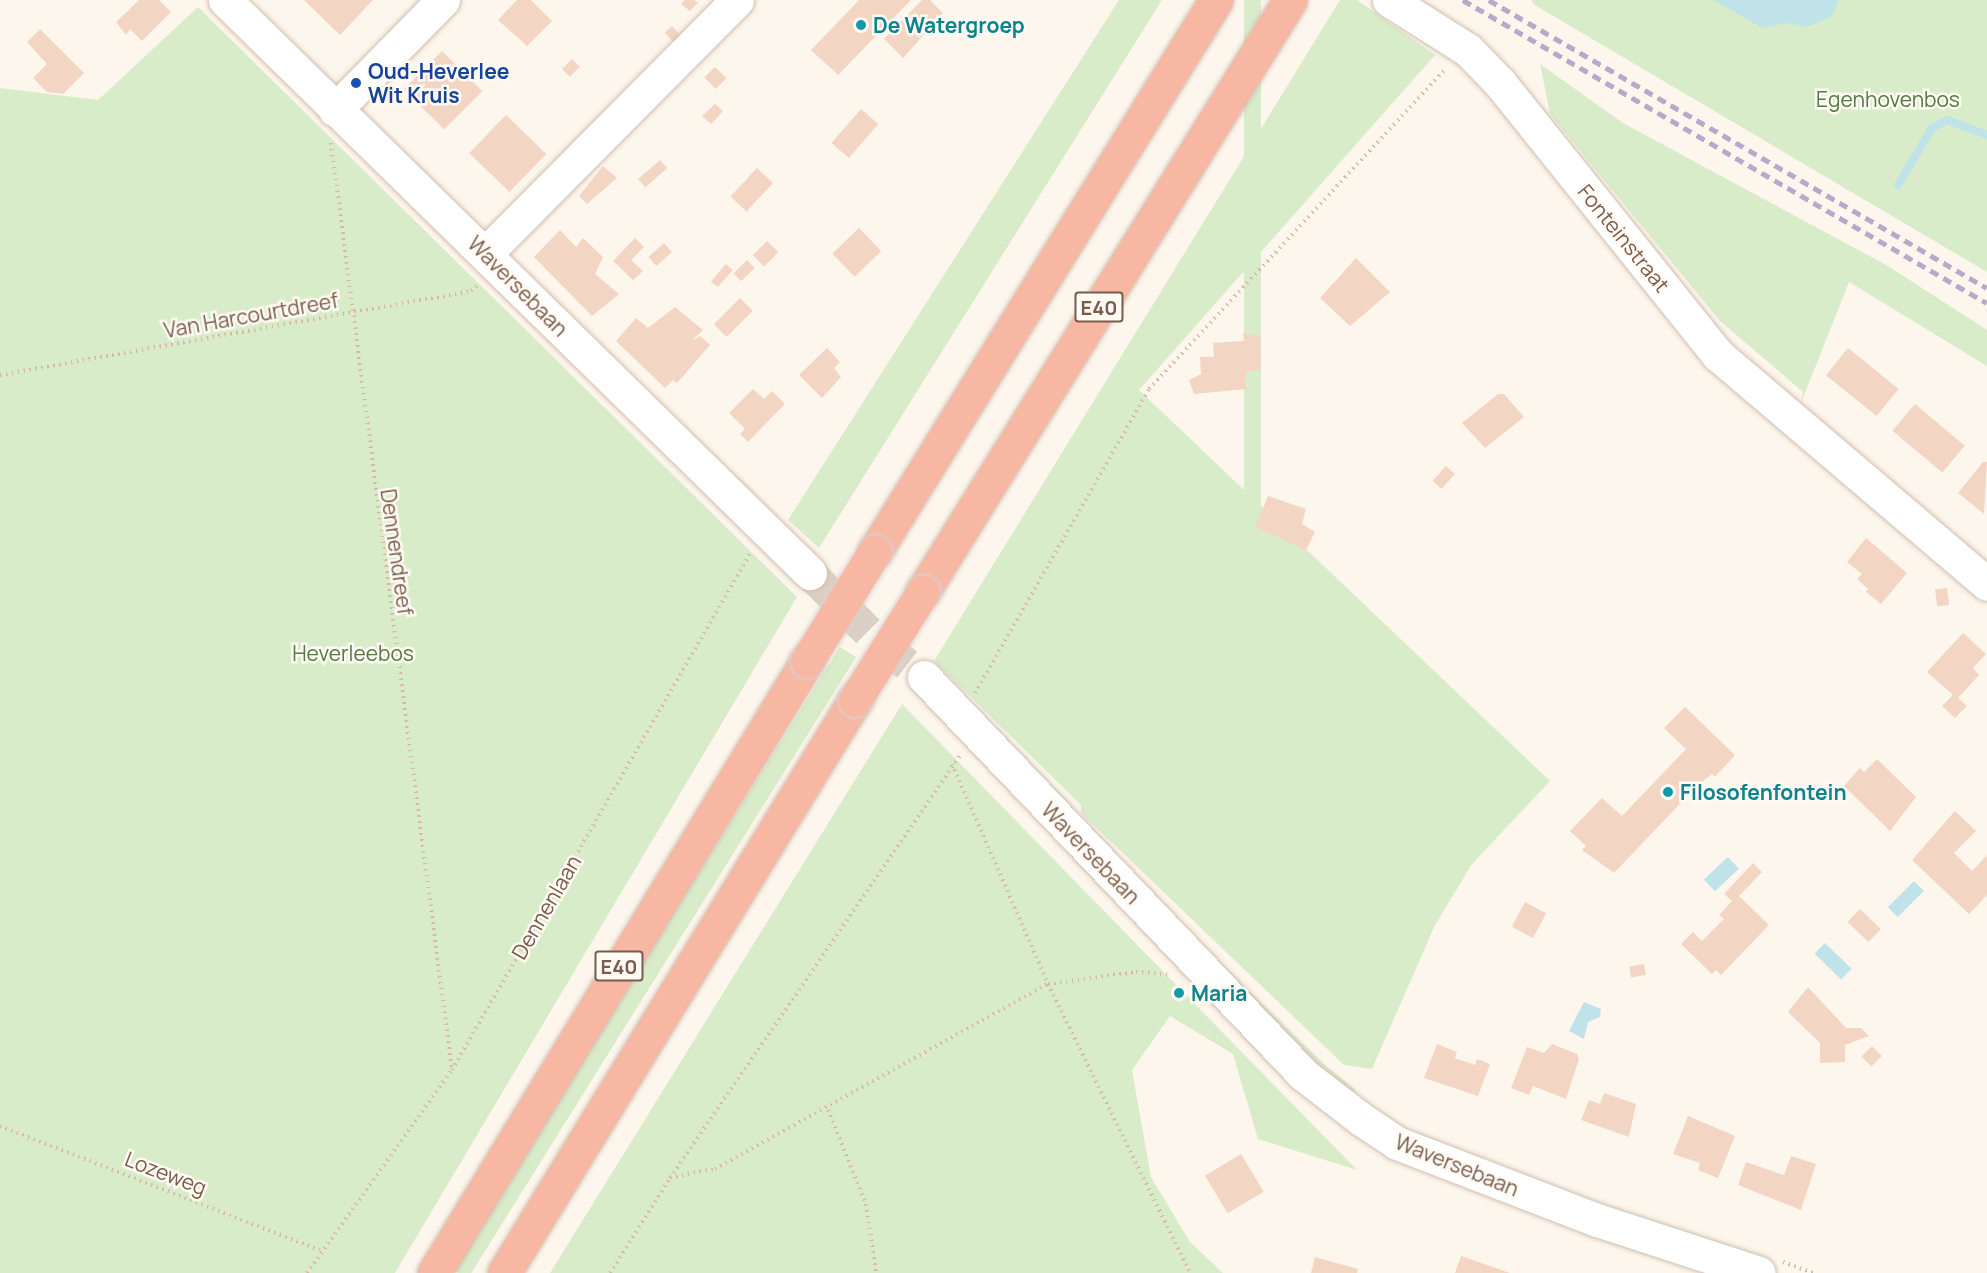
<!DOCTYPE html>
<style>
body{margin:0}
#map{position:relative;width:1987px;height:1273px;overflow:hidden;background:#fdf6ec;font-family:Manrope,sans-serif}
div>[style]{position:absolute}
.green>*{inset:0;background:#d8ecc9;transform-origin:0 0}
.water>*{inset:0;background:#bfe3e8;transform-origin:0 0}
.stream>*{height:8px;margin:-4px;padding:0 4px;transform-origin:4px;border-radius:4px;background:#bfe3e8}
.building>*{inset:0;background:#f3d5c3;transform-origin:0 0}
.minor-tunnel>*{height:33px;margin-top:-16.5px;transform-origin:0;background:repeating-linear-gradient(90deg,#dcd0c4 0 33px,transparent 0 49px)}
.path>*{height:4px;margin-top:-2px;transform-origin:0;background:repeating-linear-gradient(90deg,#d9b8a5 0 1.5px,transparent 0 6px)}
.roads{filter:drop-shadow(0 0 2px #d1beb0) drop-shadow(0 0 2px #d1beb0)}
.minor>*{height:33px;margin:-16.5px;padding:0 16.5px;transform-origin:16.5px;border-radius:16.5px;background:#fff}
.highway>*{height:33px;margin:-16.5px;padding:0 16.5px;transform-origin:16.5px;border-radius:16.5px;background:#f7b7a3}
.rail>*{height:4.5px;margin-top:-2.25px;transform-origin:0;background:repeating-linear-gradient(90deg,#b9a8c9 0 9px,transparent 0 15px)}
.bridges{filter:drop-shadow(0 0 2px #dad1cd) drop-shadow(0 0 2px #dad1cd)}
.highway-bridge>*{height:33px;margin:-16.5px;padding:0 16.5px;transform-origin:16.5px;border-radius:16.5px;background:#f7b7a3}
.dots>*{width:16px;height:16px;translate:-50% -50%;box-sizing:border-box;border:3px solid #fffaf3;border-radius:50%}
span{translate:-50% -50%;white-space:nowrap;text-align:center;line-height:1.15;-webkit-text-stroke:5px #fffaf3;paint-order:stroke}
.shield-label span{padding:2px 4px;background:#fffaf3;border:2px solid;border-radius:4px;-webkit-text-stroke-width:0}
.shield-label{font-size:20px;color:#7a5c4d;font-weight:700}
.culture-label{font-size:21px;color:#0d838f;font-weight:700}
.left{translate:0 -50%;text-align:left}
.transit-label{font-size:21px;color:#164399;font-weight:700}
.park-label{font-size:21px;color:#537a41}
.street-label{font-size:21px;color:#7a5c4d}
</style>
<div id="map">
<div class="green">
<div style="clip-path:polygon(1119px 0,1162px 0,819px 548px,788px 520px)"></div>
<div style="left:1244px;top:0;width:17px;height:707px"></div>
<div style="clip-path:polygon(1340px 0,1357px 0,1435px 55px,1139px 390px,1550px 781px,1472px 864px,1435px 925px,1372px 1069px,1344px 1065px,1081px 813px,1081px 805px,934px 661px)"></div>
<div style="clip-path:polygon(1532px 0,1987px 0,1987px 272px,1533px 4px)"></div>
<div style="clip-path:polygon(198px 7px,797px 597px,395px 1273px,0 1273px,0 88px,98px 100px)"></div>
<div style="clip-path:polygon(1540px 64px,1623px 123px,1888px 266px,1987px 330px,1987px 366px,1849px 282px,1801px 403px,1803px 392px,1720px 321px,1550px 114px)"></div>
<div style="left:840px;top:647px;width:19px;height:733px;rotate:32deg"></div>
<div style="clip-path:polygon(902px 704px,1357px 1170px,1258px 1139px,1233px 1054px,1170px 1016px,1132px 1070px,1151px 1177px,1190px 1242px,1223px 1273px,550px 1273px)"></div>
<div style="clip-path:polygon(1193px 936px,1325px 1065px,1356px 1090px,1346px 1099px)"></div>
</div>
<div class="water">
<div style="clip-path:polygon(1714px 0,1839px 0,1831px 17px,1807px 27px,1787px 23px,1762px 28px)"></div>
<div style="left:1728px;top:857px;width:16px;height:33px;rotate:47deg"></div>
<div style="left:1914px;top:881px;width:14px;height:37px;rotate:45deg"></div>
<div style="left:1825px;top:943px;width:37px;height:15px;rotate:44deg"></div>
<div style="clip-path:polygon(1584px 1002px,1601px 1009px,1600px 1017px,1588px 1022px,1584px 1039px,1569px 1031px)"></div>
</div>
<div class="stream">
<div style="left:1898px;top:185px;width:66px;rotate:-59.2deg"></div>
<div style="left:1932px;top:128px;width:17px;rotate:-28deg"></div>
<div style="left:1947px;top:120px;width:43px;rotate:20.6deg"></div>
</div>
<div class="building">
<div style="clip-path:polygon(139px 0,159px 0,171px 12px,142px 41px,130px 29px,126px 35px,116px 22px)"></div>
<div style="clip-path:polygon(304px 0,373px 0,340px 35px)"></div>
<div style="clip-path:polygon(517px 0,531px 0,552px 21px,527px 46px,498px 20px)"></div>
<div style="clip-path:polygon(685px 0,694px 0,698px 3px,690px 11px,681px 4px)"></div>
<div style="clip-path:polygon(859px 0,911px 0,838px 75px,811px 50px)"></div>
<div style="clip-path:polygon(922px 0,930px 0,943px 13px,903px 58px,884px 39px)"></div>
<div style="left:672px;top:26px;width:18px;height:10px;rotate:47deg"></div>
<div style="clip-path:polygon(40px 29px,84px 73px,63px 94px,47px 92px,33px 78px,47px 64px,27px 42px)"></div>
<div style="left:442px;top:51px;width:57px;height:54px;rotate:45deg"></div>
<div style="left:572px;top:59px;width:11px;height:14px;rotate:45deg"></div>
<div style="left:715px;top:67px;width:16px;height:15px;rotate:45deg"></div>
<div style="clip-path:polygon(715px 104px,723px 111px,711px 124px,702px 116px)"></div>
<div style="left:861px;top:109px;width:23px;height:45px;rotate:41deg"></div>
<div style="left:506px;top:115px;width:56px;height:53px;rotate:44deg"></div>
<div style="left:660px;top:160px;width:11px;height:29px;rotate:49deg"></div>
<div style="clip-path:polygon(603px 166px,617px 178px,587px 204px,579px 196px)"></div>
<div style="left:757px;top:168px;width:22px;height:39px;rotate:43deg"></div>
<div style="left:859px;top:228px;width:32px;height:37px;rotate:46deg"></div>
<div style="clip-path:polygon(560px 230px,576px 247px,583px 238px,603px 257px,595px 274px,619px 294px,592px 316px,534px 257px)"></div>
<div style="clip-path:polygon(635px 238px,644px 247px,631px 260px,643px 271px,633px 280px,613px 261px)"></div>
<div style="left:767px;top:241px;width:16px;height:20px;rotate:45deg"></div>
<div style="left:664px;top:243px;width:12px;height:21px;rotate:48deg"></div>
<div style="clip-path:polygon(1356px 258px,1390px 292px,1350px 326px,1320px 298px)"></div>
<div style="left:747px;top:260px;width:11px;height:19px;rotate:45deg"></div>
<div style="left:726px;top:264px;width:9px;height:23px;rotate:41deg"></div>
<div style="left:740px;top:298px;width:18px;height:37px;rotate:45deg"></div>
<div style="clip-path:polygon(675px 307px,703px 330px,691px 341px,700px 336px,710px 345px,677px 383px,673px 380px,665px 388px,616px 341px,636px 318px,648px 328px)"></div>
<div style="clip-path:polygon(1243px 333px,1260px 336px,1261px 370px,1246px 371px,1246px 389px,1194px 394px,1189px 380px,1201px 374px,1200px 357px,1214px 357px,1213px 343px,1244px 341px)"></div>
<div style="clip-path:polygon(827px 348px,840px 362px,834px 368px,841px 377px,822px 398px,799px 375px)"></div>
<div style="left:1848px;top:348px;width:65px;height:35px;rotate:39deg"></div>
<div style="clip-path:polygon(753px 389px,764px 399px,772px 391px,785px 404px,748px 442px,740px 434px,745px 429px,729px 413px)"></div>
<div style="clip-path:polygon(1498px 394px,1504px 394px,1524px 417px,1485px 448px,1462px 423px)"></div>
<div style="left:1915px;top:404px;width:65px;height:35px;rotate:40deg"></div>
<div style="clip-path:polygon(1983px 462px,1987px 462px,1984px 514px,1958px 493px)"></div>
<div style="left:1446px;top:466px;width:12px;height:20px;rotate:42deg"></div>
<div style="clip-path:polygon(1268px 496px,1306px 509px,1302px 524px,1315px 532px,1306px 550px,1255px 527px)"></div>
<div style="clip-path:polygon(1866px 538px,1907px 573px,1881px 604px,1866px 592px,1868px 589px,1857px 579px,1862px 574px,1847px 562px)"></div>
<div style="left:1947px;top:588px;width:17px;height:12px;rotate:83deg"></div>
<div style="clip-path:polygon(1963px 633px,1986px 654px,1973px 668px,1979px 675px,1958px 698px,1967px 706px,1955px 718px,1942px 706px,1953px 695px,1927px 672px)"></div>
<div style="clip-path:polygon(1685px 707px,1735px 755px,1715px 777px,1712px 774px,1697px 786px,1614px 873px,1582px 850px,1586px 846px,1570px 831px,1602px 798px,1622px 816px,1686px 749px,1664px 728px)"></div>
<div style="clip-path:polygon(1877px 759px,1916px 797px,1890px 831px,1844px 786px,1860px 768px,1864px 772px)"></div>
<div style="clip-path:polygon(1955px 811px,1976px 831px,1954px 853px,1972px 871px,1987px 855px,1987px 895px,1969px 914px,1912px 860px)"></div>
<div style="clip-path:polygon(1753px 863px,1762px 872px,1739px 896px,1769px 925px,1721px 975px,1716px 970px,1712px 974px,1681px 944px,1693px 932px,1702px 941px,1724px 919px,1719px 915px,1732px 901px,1724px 894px)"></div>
<div style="left:1525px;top:902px;width:24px;height:28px;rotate:28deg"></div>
<div style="left:1860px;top:909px;width:29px;height:18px;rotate:44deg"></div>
<div style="left:1644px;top:964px;width:11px;height:15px;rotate:80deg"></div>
<div style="clip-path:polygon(1808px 987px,1846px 1028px,1861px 1028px,1869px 1036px,1845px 1045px,1845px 1062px,1820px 1063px,1820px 1043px,1788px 1012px)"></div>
<div style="clip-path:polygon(1437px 1044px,1457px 1052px,1455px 1058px,1475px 1065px,1477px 1059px,1490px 1064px,1478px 1096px,1424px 1078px)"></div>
<div style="clip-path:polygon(1552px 1044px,1577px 1054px,1579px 1059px,1566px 1099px,1533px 1086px,1529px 1095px,1511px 1088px,1527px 1047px,1544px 1053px)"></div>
<div style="left:1872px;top:1046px;width:14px;height:15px;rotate:45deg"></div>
<div style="clip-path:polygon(1604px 1093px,1636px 1104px,1629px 1137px,1581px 1120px,1589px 1100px,1600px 1104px)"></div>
<div style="clip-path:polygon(1688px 1116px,1735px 1136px,1718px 1178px,1698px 1170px,1700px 1163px,1673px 1154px)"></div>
<div style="left:1241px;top:1154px;width:44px;height:42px;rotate:59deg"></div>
<div style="clip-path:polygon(1791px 1156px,1816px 1164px,1801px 1210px,1738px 1185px,1746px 1162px,1784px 1175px)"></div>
<div style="clip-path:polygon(1461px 1256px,1510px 1273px,1455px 1273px)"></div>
<div style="clip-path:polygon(1315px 1257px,1358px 1269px,1357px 1273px,1311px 1273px)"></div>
</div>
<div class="minor-tunnel">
<div style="left:810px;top:573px;width:100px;rotate:45deg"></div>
<div style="left:881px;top:644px;width:54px;rotate:37.5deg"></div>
</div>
<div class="path">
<div style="left:331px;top:143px;width:935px;rotate:82.56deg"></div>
<div style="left:0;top:375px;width:478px;rotate:-10.1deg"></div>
<div style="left:471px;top:291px;width:9px;rotate:-41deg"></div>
<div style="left:975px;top:693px;width:350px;rotate:-60.2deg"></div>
<div style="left:1149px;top:389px;width:437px;rotate:-47.2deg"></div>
<div style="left:952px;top:764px;width:240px;rotate:66.4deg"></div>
<div style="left:1048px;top:984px;width:322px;rotate:63.8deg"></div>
<div style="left:828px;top:1110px;width:101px;rotate:68deg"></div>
<div style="left:866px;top:1204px;width:70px;rotate:81.8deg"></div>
<div style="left:0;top:1126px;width:343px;rotate:21.2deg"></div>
<div style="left:670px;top:1177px;width:46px;rotate:-10.1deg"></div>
<div style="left:715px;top:1169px;width:381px;rotate:-29.1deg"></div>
<div style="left:1048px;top:984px;width:89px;rotate:-7.8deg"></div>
<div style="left:1136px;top:972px;width:32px;rotate:5deg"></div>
<div style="left:1783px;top:1262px;width:32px;rotate:20deg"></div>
<div style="left:307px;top:1273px;width:249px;rotate:-54.5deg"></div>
<div style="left:452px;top:1070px;width:598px;rotate:-60.01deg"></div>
<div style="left:610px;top:1273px;width:112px;rotate:-57.7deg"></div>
<div style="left:670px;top:1178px;width:514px;rotate:-55.54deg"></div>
</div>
<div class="roads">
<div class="minor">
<div style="left:225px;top:0;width:819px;rotate:44.41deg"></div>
<div style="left:1389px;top:0;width:93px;rotate:32.3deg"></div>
<div style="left:1468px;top:50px;width:46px;rotate:45.9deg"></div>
<div style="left:1500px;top:83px;width:349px;rotate:51.3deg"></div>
<div style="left:1718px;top:355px;width:353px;rotate:40.4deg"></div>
<div style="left:335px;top:110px;width:154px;rotate:-45.5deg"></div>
<div style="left:486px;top:253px;width:356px;rotate:-45.2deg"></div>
<div style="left:924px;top:677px;width:550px;rotate:46.33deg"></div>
<div style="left:1304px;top:1075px;width:72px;rotate:37.7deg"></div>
<div style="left:1361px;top:1119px;width:43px;rotate:33.7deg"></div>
<div style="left:1397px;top:1143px;width:214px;rotate:21.1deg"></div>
<div style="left:1597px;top:1220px;width:170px;rotate:18.1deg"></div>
</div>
<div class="highway">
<div style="left:875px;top:551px;width:648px;rotate:-58.25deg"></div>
<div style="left:923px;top:591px;width:696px;rotate:-58.16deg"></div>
<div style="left:434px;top:1273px;width:717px;rotate:-58.64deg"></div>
<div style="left:504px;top:1273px;width:672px;rotate:-58.51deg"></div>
</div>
</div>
<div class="rail">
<div style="left:1463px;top:0;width:605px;rotate:30.04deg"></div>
<div style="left:1489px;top:0;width:575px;rotate:30.04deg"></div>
</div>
<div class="bridges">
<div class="highway-bridge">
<div style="left:807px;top:661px;width:129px;rotate:-58.3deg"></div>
<div style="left:855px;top:700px;width:128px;rotate:-58deg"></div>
</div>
</div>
<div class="dots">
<div style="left:861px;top:25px;background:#0f9aa8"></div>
<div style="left:356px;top:83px;background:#1a4fb4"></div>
<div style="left:1668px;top:792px;background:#0f9aa8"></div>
<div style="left:1179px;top:993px;background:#0f9aa8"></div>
</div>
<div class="shield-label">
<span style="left:1099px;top:307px">E40</span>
<span style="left:619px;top:966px">E40</span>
</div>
<div class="culture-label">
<span class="left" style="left:873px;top:25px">De Watergroep</span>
<span class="left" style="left:1680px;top:792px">Filosofenfontein</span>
<span class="left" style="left:1191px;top:993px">Maria</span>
</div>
<div class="transit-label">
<span class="left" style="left:368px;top:83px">Oud-Heverlee<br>Wit Kruis</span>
</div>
<div class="park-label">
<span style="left:1888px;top:99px">Egenhovenbos</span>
<span style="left:353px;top:653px">Heverleebos</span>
</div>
<div class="street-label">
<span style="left:1624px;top:238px;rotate:51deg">Fonteinstraat</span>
<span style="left:518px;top:286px;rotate:45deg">Waversebaan</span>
<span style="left:251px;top:315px;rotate:-10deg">Van Harcourtdreef</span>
<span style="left:397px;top:552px;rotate:82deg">Dennendreef</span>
<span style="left:1091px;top:853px;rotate:46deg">Waversebaan</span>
<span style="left:546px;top:907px;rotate:-60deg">Dennenlaan</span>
<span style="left:1457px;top:1165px;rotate:22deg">Waversebaan</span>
<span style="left:166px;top:1173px;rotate:21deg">Lozeweg</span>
</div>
</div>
